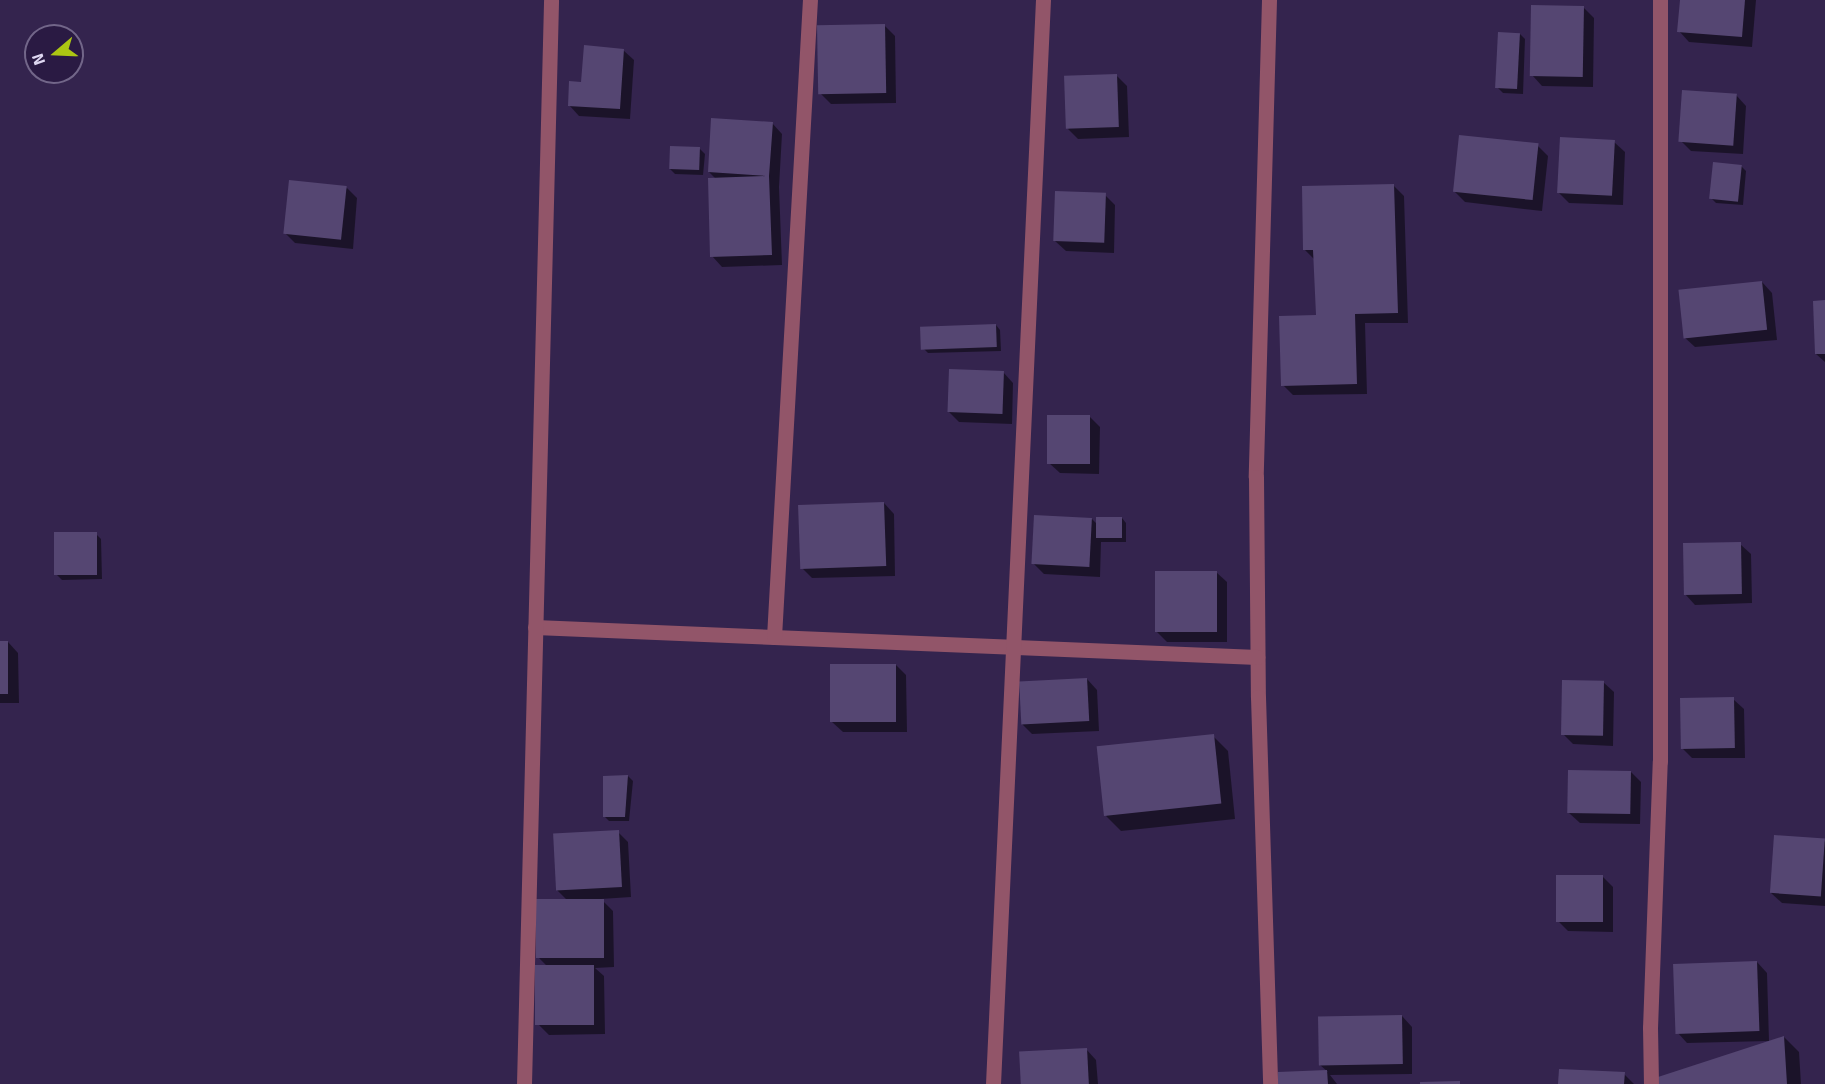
<!DOCTYPE html>
<style>
body{margin:0}
#map{position:relative;width:1825px;height:1084px;overflow:hidden;background:#34244e;font-family:Signika,sans-serif}
div>[style]{position:absolute}
.shadow>*{inset:0;background:#0007}
.building>*{inset:0;background:#554672;transform-origin:0 0}
.street>*{height:15px;margin:-7.5px;padding:0 7.5px;transform-origin:7.5px;border-radius:7.5px;background:#925569}
span{translate:-50% -50%;white-space:nowrap;text-align:center;line-height:1.15;-webkit-text-stroke:5px #2a1a43;paint-order:stroke}
.north{position:absolute;left:24px;top:24px;width:60px;height:60px;box-sizing:border-box;background:#2a1a43;border:2px solid #726689;border-radius:50%;rotate:251deg;font-size:16px;font-weight:700;line-height:24px;text-align:center;color:#dfd7f2}
.north::after{content:'';display:block;margin:auto;width:21px;height:27px;background:#acc613;clip-path:polygon(50% 0,100% 100%,50% 72%,0 100%)}
</style>
<div id="map">
<div class="shadow">
<div style="clip-path:polygon(1682px 0,1756px 0,1752px 47px,1689px 42px,1679px 31px)"></div>
<div style="clip-path:polygon(1584px 8px,1594px 18px,1593px 87px,1542px 86px,1532px 75px)"></div>
<div style="clip-path:polygon(884px 25px,895px 36px,896px 103px,831px 104px,821px 94px)"></div>
<div style="clip-path:polygon(1520px 34px,1525px 39px,1523px 94px,1503px 93px,1498px 88px)"></div>
<div style="clip-path:polygon(623px 50px,634px 60px,630px 119px,579px 116px,569px 105px)"></div>
<div style="clip-path:polygon(1117px 76px,1127px 86px,1129px 137px,1078px 139px,1068px 129px)"></div>
<div style="clip-path:polygon(1736px 95px,1746px 106px,1743px 154px,1691px 151px,1681px 141px)"></div>
<div style="clip-path:polygon(772px 123px,782px 134px,779px 187px,782px 265px,722px 267px,712px 256px,716px 179px,709px 172px)"></div>
<div style="clip-path:polygon(1614px 142px,1625px 152px,1623px 205px,1569px 203px,1559px 193px)"></div>
<div style="clip-path:polygon(1538px 146px,1548px 156px,1542px 211px,1465px 202px,1455px 192px)"></div>
<div style="clip-path:polygon(700px 149px,705px 154px,703px 175px,675px 174px,670px 169px)"></div>
<div style="clip-path:polygon(1741px 166px,1746px 171px,1743px 205px,1716px 203px,1711px 198px)"></div>
<div style="clip-path:polygon(1394px 186px,1404px 196px,1408px 323px,1365px 323px,1367px 394px,1293px 395px,1283px 385px,1317px 317px,1315px 260px,1305px 250px)"></div>
<div style="clip-path:polygon(347px 188px,357px 198px,353px 249px,295px 243px,285px 233px)"></div>
<div style="clip-path:polygon(1105px 195px,1115px 205px,1114px 253px,1066px 251px,1055px 241px)"></div>
<div style="clip-path:polygon(1762px 282px,1772px 293px,1777px 340px,1695px 347px,1684px 337px)"></div>
<div style="clip-path:polygon(1825px 302px,1825px 362px,1816px 354px)"></div>
<div style="clip-path:polygon(996px 325px,1000px 330px,1001px 351px,928px 353px,923px 348px)"></div>
<div style="clip-path:polygon(1003px 372px,1013px 383px,1012px 424px,959px 422px,949px 412px)"></div>
<div style="clip-path:polygon(1089px 416px,1100px 427px,1099px 474px,1060px 473px,1049px 463px)"></div>
<div style="clip-path:polygon(884px 503px,894px 514px,895px 576px,812px 578px,802px 568px)"></div>
<div style="clip-path:polygon(1122px 518px,1126px 523px,1126px 542px,1101px 542px,1100px 577px,1044px 574px,1034px 564px,1092px 519px,1098px 525px)"></div>
<div style="clip-path:polygon(96px 534px,101px 539px,102px 579px,62px 580px,57px 575px)"></div>
<div style="clip-path:polygon(1740px 544px,1751px 554px,1752px 603px,1695px 605px,1685px 594px)"></div>
<div style="clip-path:polygon(1216px 572px,1227px 582px,1227px 642px,1167px 642px,1157px 632px)"></div>
<div style="clip-path:polygon(0 642px,8px 642px,18px 653px,19px 703px,0 703px)"></div>
<div style="clip-path:polygon(896px 665px,906px 675px,907px 732px,843px 732px,832px 722px)"></div>
<div style="clip-path:polygon(1087px 679px,1097px 690px,1099px 731px,1032px 734px,1022px 724px)"></div>
<div style="clip-path:polygon(1603px 682px,1614px 692px,1613px 746px,1573px 744px,1563px 734px)"></div>
<div style="clip-path:polygon(1733px 699px,1744px 709px,1745px 758px,1692px 758px,1682px 748px)"></div>
<div style="clip-path:polygon(1213px 736px,1228px 751px,1235px 819px,1121px 831px,1106px 816px)"></div>
<div style="clip-path:polygon(1631px 772px,1641px 782px,1640px 824px,1580px 823px,1569px 813px)"></div>
<div style="clip-path:polygon(628px 776px,633px 781px,629px 821px,609px 821px,604px 816px)"></div>
<div style="clip-path:polygon(618px 832px,628px 842px,631px 897px,601px 899px,613px 911px,614px 967px,595px 968px,604px 976px,605px 1034px,549px 1035px,539px 1025px,548px 967px,539px 958px,568px 901px,557px 890px)"></div>
<div style="clip-path:polygon(1825px 841px,1825px 906px,1782px 903px,1771px 893px)"></div>
<div style="clip-path:polygon(1603px 877px,1613px 887px,1613px 932px,1568px 931px,1558px 921px)"></div>
<div style="clip-path:polygon(1757px 962px,1767px 973px,1769px 1041px,1687px 1043px,1677px 1032px)"></div>
<div style="clip-path:polygon(1402px 1016px,1412px 1027px,1412px 1074px,1330px 1075px,1337px 1084px,1280px 1084px,1279px 1074px,1328px 1072px,1320px 1065px)"></div>
<div style="clip-path:polygon(1784px 1037px,1799px 1052px,1801px 1084px,1661px 1084px)"></div>
<div style="clip-path:polygon(1086px 1049px,1096px 1060px,1098px 1084px,1023px 1084px)"></div>
<div style="clip-path:polygon(1624px 1074px,1634px 1084px,1560px 1084px)"></div>
</div>
<div class="building">
<div style="clip-path:polygon(1680px 0,1745px 0,1742px 37px,1677px 32px)"></div>
<div style="left:1531px;top:5px;width:53px;height:71px;rotate:1deg"></div>
<div style="left:885px;top:24px;width:69px;height:68px;rotate:89deg"></div>
<div style="left:1498px;top:32px;width:22px;height:56px;rotate:3deg"></div>
<div style="clip-path:polygon(584px 45px,624px 49px,620px 109px,568px 106px,569px 81px,581px 82px)"></div>
<div style="left:1117px;top:74px;width:53px;height:53px;rotate:88deg"></div>
<div style="left:1682px;top:90px;width:55px;height:52px;rotate:4deg"></div>
<div style="clip-path:polygon(711px 118px,773px 122px,769px 176px,772px 255px,710px 257px,708px 178px,766px 176px,708px 172px)"></div>
<div style="left:1459px;top:135px;width:80px;height:57px;rotate:6deg"></div>
<div style="left:1560px;top:137px;width:55px;height:56px;rotate:3deg"></div>
<div style="left:670px;top:146px;width:30px;height:23px;rotate:2deg"></div>
<div style="left:1713px;top:162px;width:29px;height:37px;rotate:6deg"></div>
<div style="left:289px;top:180px;width:58px;height:54px;rotate:6deg"></div>
<div style="clip-path:polygon(1394px 184px,1398px 313px,1355px 314px,1357px 384px,1281px 386px,1279px 316px,1316px 315px,1313px 250px,1303px 250px,1302px 186px)"></div>
<div style="left:1055px;top:191px;width:51px;height:50px;rotate:2deg"></div>
<div style="left:1762px;top:281px;width:49px;height:84px;rotate:84deg"></div>
<div style="clip-path:polygon(1825px 300px,1825px 354px,1815px 354px,1813px 301px)"></div>
<div style="left:996px;top:324px;width:23px;height:76px;rotate:88deg"></div>
<div style="left:949px;top:369px;width:55px;height:43px;rotate:2deg"></div>
<div style="left:1047px;top:415px;width:43px;height:49px"></div>
<div style="left:884px;top:502px;width:64px;height:86px;rotate:88deg"></div>
<div style="left:1034px;top:515px;width:58px;height:49px;rotate:3deg"></div>
<div style="left:1096px;top:517px;width:26px;height:21px"></div>
<div style="left:97px;top:532px;width:43px;height:43px;rotate:90deg"></div>
<div style="left:1741px;top:542px;width:52px;height:58px;rotate:89deg"></div>
<div style="left:1155px;top:571px;width:62px;height:61px"></div>
<div style="left:0;top:641px;width:8px;height:53px"></div>
<div style="left:830px;top:664px;width:66px;height:58px"></div>
<div style="left:1087px;top:678px;width:43px;height:68px;rotate:87deg"></div>
<div style="left:1562px;top:680px;width:42px;height:55px;rotate:1deg"></div>
<div style="left:1734px;top:697px;width:51px;height:54px;rotate:89deg"></div>
<div style="left:1214px;top:734px;width:70px;height:118px;rotate:84deg"></div>
<div style="left:1568px;top:770px;width:63px;height:43px;rotate:1deg"></div>
<div style="clip-path:polygon(628px 775px,625px 817px,603px 817px,603px 776px)"></div>
<div style="left:619px;top:830px;width:57px;height:66px;rotate:87deg"></div>
<div style="left:1774px;top:835px;width:51px;height:58px;rotate:4deg"></div>
<div style="left:1556px;top:875px;width:47px;height:47px"></div>
<div style="left:604px;top:899px;width:59px;height:68px;rotate:90deg"></div>
<div style="left:1757px;top:961px;width:70px;height:84px;rotate:88deg"></div>
<div style="left:535px;top:965px;width:59px;height:60px"></div>
<div style="left:1402px;top:1015px;width:49px;height:84px;rotate:89deg"></div>
<div style="clip-path:polygon(1784px 1036px,1787px 1084px,1659px 1084px,1658px 1077px)"></div>
<div style="left:1087px;top:1048px;width:36px;height:68px;rotate:87deg"></div>
<div style="clip-path:polygon(1559px 1069px,1625px 1072px,1624px 1084px,1558px 1084px)"></div>
<div style="clip-path:polygon(1327px 1070px,1328px 1084px,1278px 1084px,1278px 1072px)"></div>
<div style="clip-path:polygon(1460px 1081px,1460px 1084px,1420px 1084px,1420px 1082px)"></div>
</div>
<div class="street">
<div style="left:1269px;top:0;width:477px;rotate:91.6deg"></div>
<div style="left:1256px;top:477px;width:220px;rotate:89.5deg"></div>
<div style="left:1258px;top:697px;width:387px;rotate:88.2deg"></div>
<div style="left:535px;top:627px;width:723px;rotate:2.38deg"></div>
<div style="left:774px;top:637px;width:638px;rotate:-86.77deg"></div>
<div style="left:524px;top:1084px;width:1084px;rotate:-88.57deg"></div>
<div style="left:993px;top:1084px;width:1085px;rotate:-87.36deg"></div>
<div style="left:1651px;top:1084px;width:56px;rotate:-91deg"></div>
<div style="left:1650px;top:1028px;width:267px;rotate:-87.9deg"></div>
<div style="left:1660px;top:761px;width:761px;rotate:-90deg"></div>
</div>
<div class="north">N</div>
</div>
